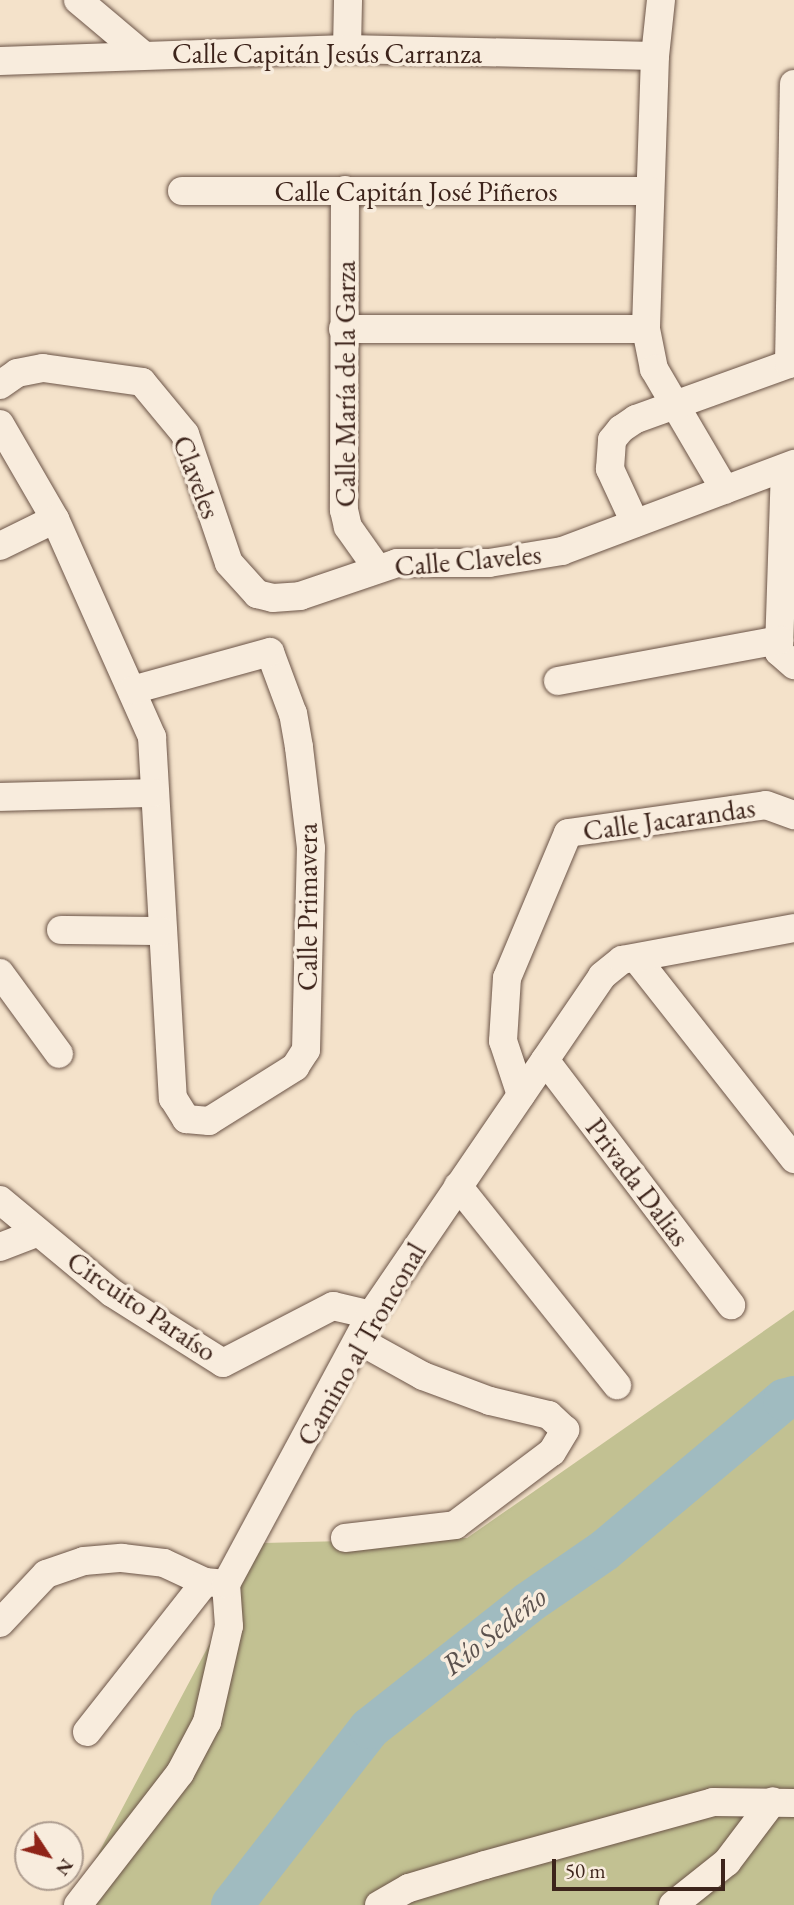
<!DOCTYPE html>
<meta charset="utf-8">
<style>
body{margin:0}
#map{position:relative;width:794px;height:1905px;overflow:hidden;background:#f4e2ca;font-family:"EB Garamond",serif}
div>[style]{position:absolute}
.green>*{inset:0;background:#c2c192}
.river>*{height:42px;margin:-21px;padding:0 21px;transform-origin:21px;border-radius:21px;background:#a0bbc0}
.roads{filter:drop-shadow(0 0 2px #6b5447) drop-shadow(0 0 2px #6b5447)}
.minor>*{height:28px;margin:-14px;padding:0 14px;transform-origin:14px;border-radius:14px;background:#f8ecdd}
span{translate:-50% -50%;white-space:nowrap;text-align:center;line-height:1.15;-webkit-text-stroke:7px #f8ecdd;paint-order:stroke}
.street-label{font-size:28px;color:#3d241b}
.water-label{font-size:30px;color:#5b514d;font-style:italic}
.north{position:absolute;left:14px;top:1821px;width:70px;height:70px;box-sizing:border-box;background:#f8ecdd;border:2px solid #ad9c8f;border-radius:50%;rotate:126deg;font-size:19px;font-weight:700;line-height:28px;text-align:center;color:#3d241b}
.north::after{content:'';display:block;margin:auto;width:24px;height:32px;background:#8f2418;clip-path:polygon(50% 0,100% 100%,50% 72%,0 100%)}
.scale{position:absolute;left:552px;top:1859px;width:173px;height:32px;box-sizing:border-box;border:4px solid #3d241b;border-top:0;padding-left:9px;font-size:21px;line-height:24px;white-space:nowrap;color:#3d241b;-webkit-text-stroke:5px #f8ecdd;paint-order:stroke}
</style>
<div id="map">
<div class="green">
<div style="clip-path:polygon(794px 1310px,794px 1905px,71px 1905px,263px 1543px,467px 1538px)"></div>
</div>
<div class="river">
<div style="left:232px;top:1905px;width:224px;rotate:-52.1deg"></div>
<div style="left:370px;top:1728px;width:201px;rotate:-38.3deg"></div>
<div style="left:528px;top:1603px;width:93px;rotate:-34.5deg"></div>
<div style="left:605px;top:1550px;width:234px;rotate:-40deg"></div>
<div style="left:784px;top:1400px;width:10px;rotate:-17deg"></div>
</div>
<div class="roads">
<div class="minor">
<div style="left:78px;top:0;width:82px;rotate:40.1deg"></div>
<div style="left:661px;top:0;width:56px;rotate:96.1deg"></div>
<div style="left:655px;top:56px;width:273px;rotate:91.9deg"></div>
<div style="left:646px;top:329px;width:41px;rotate:78.7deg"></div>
<div style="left:654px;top:369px;width:140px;rotate:59.6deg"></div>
<div style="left:347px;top:49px;width:49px;rotate:-88.8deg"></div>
<div style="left:0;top:61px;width:347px;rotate:-2deg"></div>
<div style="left:347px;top:49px;width:308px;rotate:1.3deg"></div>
<div style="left:345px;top:190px;width:320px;rotate:90.2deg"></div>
<div style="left:344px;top:510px;width:17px;rotate:77deg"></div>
<div style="left:348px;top:527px;width:50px;rotate:54.7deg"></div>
<div style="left:182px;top:191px;width:468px"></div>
<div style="left:343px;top:329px;width:303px"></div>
<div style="left:0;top:385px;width:21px;rotate:-35deg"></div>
<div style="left:17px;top:373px;width:26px;rotate:-11deg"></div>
<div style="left:43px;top:368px;width:100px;rotate:8deg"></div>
<div style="left:142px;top:382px;width:67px;rotate:50.4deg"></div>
<div style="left:185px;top:434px;width:136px;rotate:71.2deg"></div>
<div style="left:229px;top:563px;width:42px;rotate:47.9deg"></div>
<div style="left:257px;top:594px;width:16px;rotate:14deg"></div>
<div style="left:273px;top:598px;width:27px;rotate:-4deg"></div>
<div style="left:300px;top:596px;width:102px;rotate:-18.8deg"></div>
<div style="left:397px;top:563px;width:92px"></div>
<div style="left:489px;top:563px;width:74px;rotate:-9.3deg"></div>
<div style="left:562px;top:551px;width:248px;rotate:-20.6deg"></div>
<div style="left:0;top:424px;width:110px;rotate:59.9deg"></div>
<div style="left:55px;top:519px;width:239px;rotate:66deg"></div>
<div style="left:152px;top:737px;width:362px;rotate:86.7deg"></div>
<div style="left:173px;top:1098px;width:25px;rotate:58deg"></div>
<div style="left:186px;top:1119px;width:23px;rotate:5deg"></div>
<div style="left:209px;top:1121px;width:102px;rotate:-32.1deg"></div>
<div style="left:295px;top:1067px;width:20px;rotate:-57deg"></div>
<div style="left:306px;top:1050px;width:202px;rotate:-88.6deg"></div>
<div style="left:311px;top:848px;width:102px;rotate:-96.8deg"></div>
<div style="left:299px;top:747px;width:34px;rotate:-100deg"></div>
<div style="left:293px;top:714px;width:66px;rotate:-110.4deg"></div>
<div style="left:270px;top:652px;width:143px;rotate:164.6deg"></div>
<div style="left:785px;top:468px;width:184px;rotate:91.9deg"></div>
<div style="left:779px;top:652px;width:20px;rotate:41deg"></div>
<div style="left:635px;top:523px;width:60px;rotate:-114.8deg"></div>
<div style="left:610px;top:469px;width:29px;rotate:-86deg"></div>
<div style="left:612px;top:440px;width:14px;rotate:-51deg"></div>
<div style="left:621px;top:429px;width:18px;rotate:-34deg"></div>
<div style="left:636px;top:419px;width:163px;rotate:-19.8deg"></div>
<div style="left:789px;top:364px;width:280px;rotate:-89deg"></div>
<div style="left:0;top:546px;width:61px;rotate:-26.1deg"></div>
<div style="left:558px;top:681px;width:225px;rotate:-10.5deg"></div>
<div style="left:0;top:797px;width:153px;rotate:-1.5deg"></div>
<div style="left:61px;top:930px;width:101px;rotate:0.6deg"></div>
<div style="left:636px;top:958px;width:256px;rotate:51.8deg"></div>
<div style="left:0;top:973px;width:100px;rotate:53.9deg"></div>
<div style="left:545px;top:1060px;width:308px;rotate:52.8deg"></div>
<div style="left:521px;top:1095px;width:57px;rotate:-108.4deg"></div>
<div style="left:503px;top:1041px;width:63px;rotate:-86.4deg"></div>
<div style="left:507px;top:978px;width:157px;rotate:-67.2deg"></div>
<div style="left:568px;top:833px;width:200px;rotate:-8deg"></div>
<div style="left:766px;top:805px;width:30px;rotate:20deg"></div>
<div style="left:458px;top:1186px;width:255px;rotate:51.4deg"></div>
<div style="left:0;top:1200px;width:146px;rotate:39.7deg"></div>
<div style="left:112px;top:1293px;width:131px;rotate:32.2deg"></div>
<div style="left:223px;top:1363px;width:124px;rotate:-27.4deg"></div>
<div style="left:333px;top:1306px;width:39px;rotate:13deg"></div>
<div style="left:0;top:1247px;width:39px;rotate:-21deg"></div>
<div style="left:345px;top:1538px;width:111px;rotate:-6.7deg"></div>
<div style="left:455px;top:1525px;width:121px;rotate:-37deg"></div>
<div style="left:552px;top:1452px;width:26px;rotate:-59deg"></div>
<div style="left:565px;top:1430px;width:22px;rotate:-137deg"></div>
<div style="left:549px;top:1415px;width:61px;rotate:-166.7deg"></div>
<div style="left:490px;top:1401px;width:72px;rotate:-159.5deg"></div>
<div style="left:423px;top:1376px;width:74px;rotate:-151deg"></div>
<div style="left:0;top:1623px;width:67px;rotate:-46.8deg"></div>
<div style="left:46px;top:1574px;width:40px;rotate:-18.9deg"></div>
<div style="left:84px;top:1561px;width:38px;rotate:-5deg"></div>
<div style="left:122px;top:1558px;width:42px;rotate:6.8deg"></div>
<div style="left:164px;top:1563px;width:45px;rotate:24.9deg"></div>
<div style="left:205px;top:1582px;width:21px;rotate:5deg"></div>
<div style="left:87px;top:1732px;width:191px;rotate:-51.8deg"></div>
<div style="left:78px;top:1905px;width:167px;rotate:-52.3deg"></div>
<div style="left:180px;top:1773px;width:58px;rotate:-62.1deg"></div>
<div style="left:207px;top:1722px;width:98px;rotate:-77.1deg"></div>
<div style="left:229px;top:1626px;width:42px;rotate:-94.1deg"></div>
<div style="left:226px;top:1584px;width:306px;rotate:-61.7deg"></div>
<div style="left:371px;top:1315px;width:410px;rotate:-55.7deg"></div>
<div style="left:602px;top:976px;width:26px;rotate:-39deg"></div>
<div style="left:622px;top:960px;width:175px;rotate:-10.5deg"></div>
<div style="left:379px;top:1905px;width:34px;rotate:-30deg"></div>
<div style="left:409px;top:1888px;width:79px;rotate:-16.8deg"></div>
<div style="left:485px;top:1865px;width:237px;rotate:-15.4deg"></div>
<div style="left:713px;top:1802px;width:81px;rotate:0.7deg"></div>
<div style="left:673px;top:1905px;width:69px;rotate:-38.5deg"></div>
<div style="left:727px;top:1862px;width:76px;rotate:-53deg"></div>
</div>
</div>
<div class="street-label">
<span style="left:327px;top:53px">Calle Capitán Jesús Carranza</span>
<span style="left:416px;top:191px">Calle Capitán José Piñeros</span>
<span style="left:345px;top:384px;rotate:-90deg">Calle María de la Garza</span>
<span style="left:197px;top:477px;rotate:69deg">Claveles</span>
<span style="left:468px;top:560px;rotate:-5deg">Calle Claveles</span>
<span style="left:669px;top:819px;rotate:-8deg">Calle Jacarandas</span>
<span style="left:307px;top:907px;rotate:-90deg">Calle Primavera</span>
<span style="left:638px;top:1182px;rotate:53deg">Privada Dalias</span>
<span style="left:142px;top:1306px;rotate:34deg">Circuito Paraíso</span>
<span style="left:361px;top:1344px;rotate:-60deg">Camino al Tronconal</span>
</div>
<div class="water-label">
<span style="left:494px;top:1631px;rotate:-38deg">Río Sedeño</span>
</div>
<div class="north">N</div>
<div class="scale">50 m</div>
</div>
